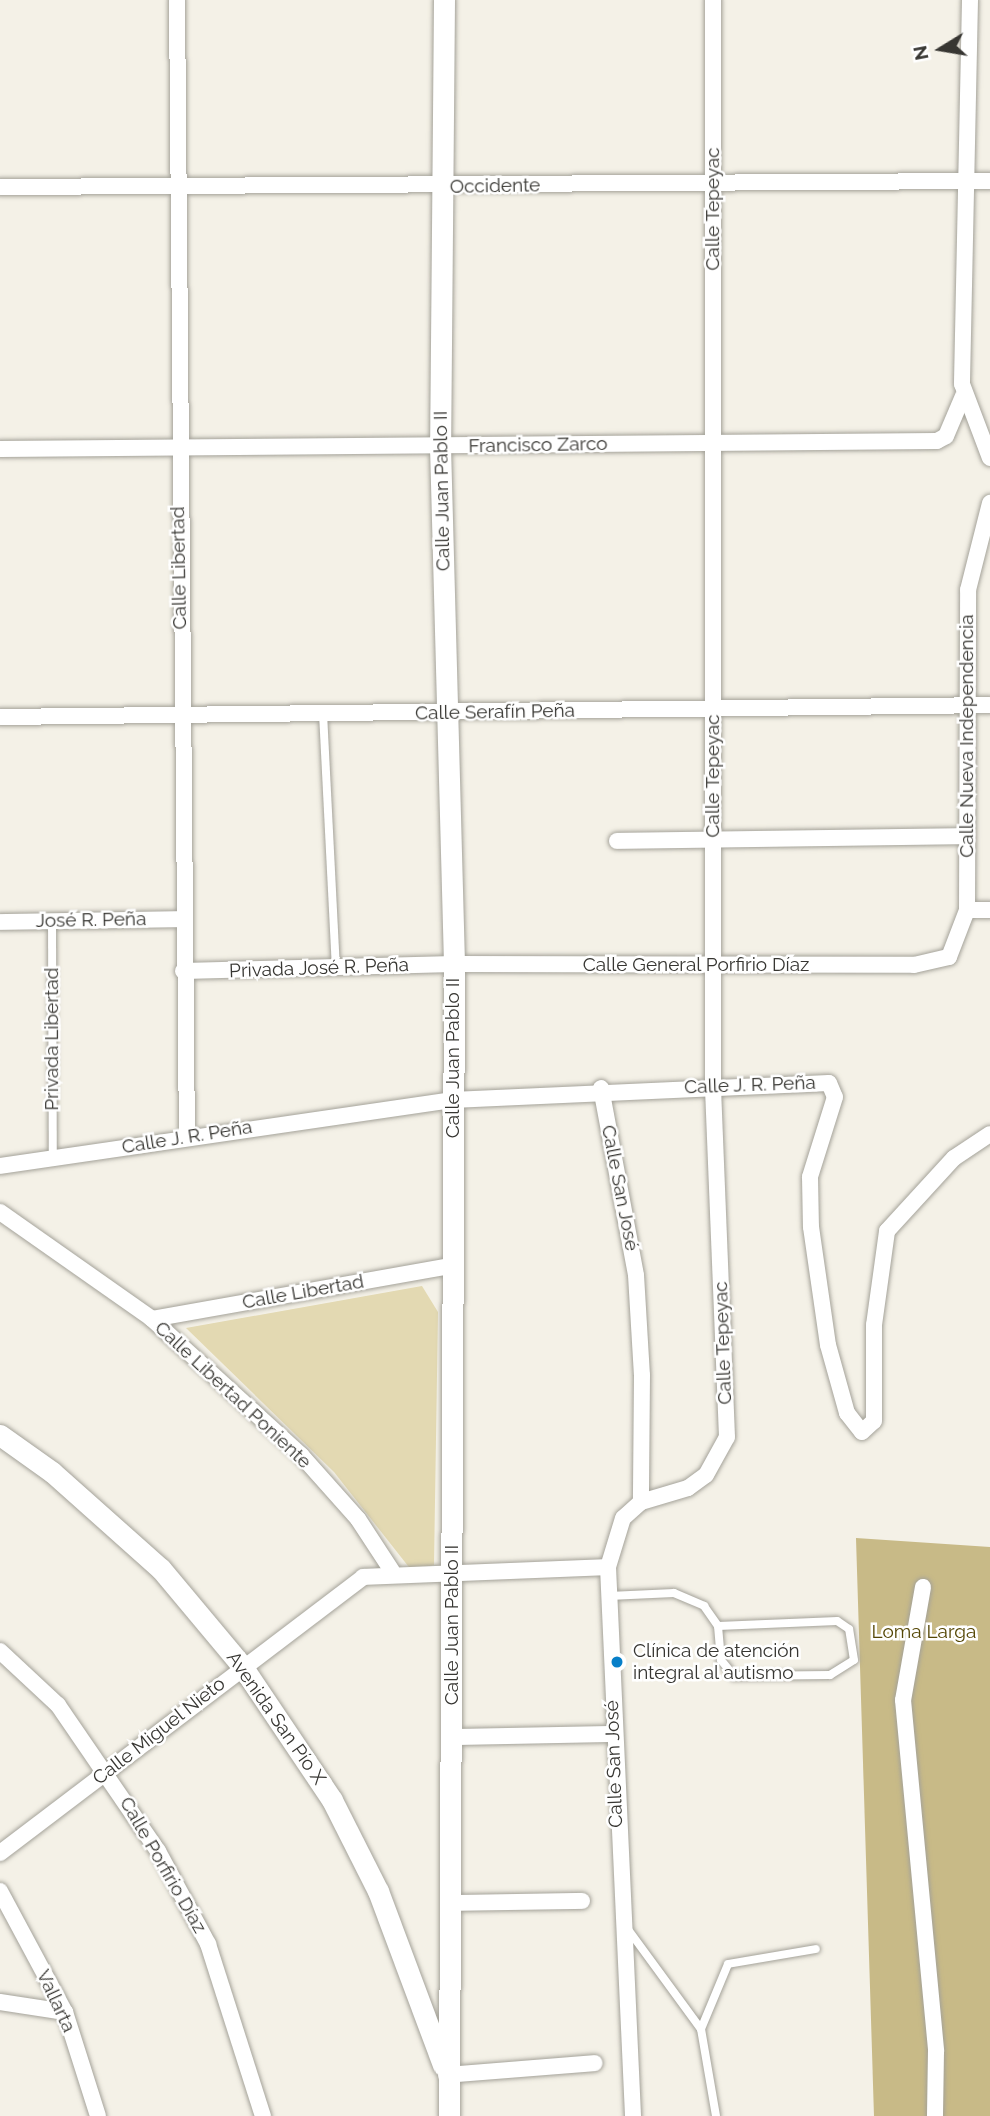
<!DOCTYPE html>
<meta charset="utf-8">
<style>
body{margin:0}
#map{position:relative;width:990px;height:2116px;overflow:hidden;background:#f4f1e7;font-family:Raleway,sans-serif}
div>[style]{position:absolute}
.green>*{inset:0;background:#e3d9b2}
.forest>*{inset:0;background:#c8ba87}
.roads{filter:drop-shadow(0 0 2px #a4a299) drop-shadow(0 0 2px #a4a299)}
.lane>*{height:8px;margin:-4px;padding:0 4px;transform-origin:4px;border-radius:4px;background:#fff}
.street>*{height:16px;margin:-8px;padding:0 8px;transform-origin:8px;border-radius:8px;background:#fff}
.secondary>*{height:21px;margin:-10.5px;padding:0 10.5px;transform-origin:10.5px;border-radius:10.5px;background:#fff}
.dots>*{width:19px;height:19px;translate:-50% -50%;box-sizing:border-box;border:4px solid #fff;border-radius:50%}
span{translate:-50% -50%;white-space:nowrap;text-align:center;line-height:1.15;-webkit-text-stroke:5px #fff;paint-order:stroke}
.street-label{font-size:19px;color:#373632}
.park-label{font-size:19px;color:#544604}
.poi-label{font-size:19px;color:#373632}
.left{translate:0 -50%;text-align:left}
.north{position:absolute;left:906px;top:14px;width:70px;height:70px;-webkit-text-stroke:5px #fff;paint-order:stroke;rotate:259deg;font-size:19px;font-weight:700;line-height:28px;text-align:center;color:#373632}
.north::after{content:'';display:block;margin:auto;width:24px;height:32px;background:#373632;clip-path:polygon(50% 0,100% 100%,50% 72%,0 100%)}
</style>
<div id="map">
<div class="green">
<div style="clip-path:polygon(422px 1286px,438px 1312px,434px 1565px,412px 1571px,334px 1472px,186px 1328px)"></div>
</div>
<div class="forest">
<div style="clip-path:polygon(856px 1538px,990px 1547px,990px 2116px,874px 2116px)"></div>
</div>
<div class="roads">
<div class="lane">
<div style="left:323px;top:713px;width:255px;rotate:87.1deg"></div>
<div style="left:52px;top:921px;width:237px;rotate:89.8deg"></div>
<div style="left:609px;top:1596px;width:65px;rotate:-2.6deg"></div>
<div style="left:674px;top:1593px;width:33px;rotate:23deg"></div>
<div style="left:704px;top:1606px;width:24px;rotate:55deg"></div>
<div style="left:718px;top:1626px;width:34px;rotate:85deg"></div>
<div style="left:721px;top:1660px;width:21px;rotate:51deg"></div>
<div style="left:734px;top:1676px;width:96px;rotate:-0.6deg"></div>
<div style="left:830px;top:1675px;width:28px;rotate:-32deg"></div>
<div style="left:854px;top:1660px;width:31px;rotate:-99deg"></div>
<div style="left:849px;top:1629px;width:14px;rotate:-146deg"></div>
<div style="left:837px;top:1621px;width:119px;rotate:177.6deg"></div>
<div style="left:627px;top:1928px;width:125px;rotate:53.8deg"></div>
<div style="left:701px;top:2029px;width:88px;rotate:80.2deg"></div>
<div style="left:701px;top:2029px;width:70px;rotate:-67.4deg"></div>
<div style="left:728px;top:1964px;width:89px;rotate:-9.7deg"></div>
</div>
<div class="street">
<div style="left:177px;top:0;width:1136px;rotate:89.5deg"></div>
<div style="left:970px;top:0;width:384px;rotate:91.2deg"></div>
<div style="left:962px;top:384px;width:79px;rotate:69.3deg"></div>
<div style="left:0;top:187px;width:990px;rotate:-0.35deg"></div>
<div style="left:0;top:449px;width:937px;rotate:-0.49deg"></div>
<div style="left:937px;top:441px;width:10px;rotate:-29deg"></div>
<div style="left:946px;top:436px;width:43px;rotate:-67deg"></div>
<div style="left:0;top:717px;width:990px;rotate:-0.69deg"></div>
<div style="left:617px;top:841px;width:350px;rotate:-0.8deg"></div>
<div style="left:967px;top:910px;width:23px"></div>
<div style="left:0;top:922px;width:182px;rotate:-0.9deg"></div>
<div style="left:183px;top:971px;width:271px;rotate:-1.5deg"></div>
<div style="left:454px;top:964px;width:460px;rotate:0.1deg"></div>
<div style="left:914px;top:965px;width:36px;rotate:-13deg"></div>
<div style="left:949px;top:957px;width:50px;rotate:-69deg"></div>
<div style="left:967px;top:910px;width:320px;rotate:-89.8deg"></div>
<div style="left:968px;top:590px;width:90px;rotate:-75.8deg"></div>
<div style="left:601px;top:1088px;width:190px;rotate:79.4deg"></div>
<div style="left:636px;top:1275px;width:100px;rotate:86.6deg"></div>
<div style="left:642px;top:1375px;width:127px;rotate:90.5deg"></div>
<div style="left:641px;top:1502px;width:24px;rotate:138deg"></div>
<div style="left:623px;top:1518px;width:51px;rotate:107deg"></div>
<div style="left:608px;top:1567px;width:550px;rotate:87.39deg"></div>
<div style="left:0;top:1166px;width:457px;rotate:-8.3deg"></div>
<div style="left:452px;top:1100px;width:377px;rotate:-2.6deg"></div>
<div style="left:829px;top:1083px;width:15px;rotate:67deg"></div>
<div style="left:835px;top:1097px;width:84px;rotate:107.4deg"></div>
<div style="left:810px;top:1177px;width:50px;rotate:88.9deg"></div>
<div style="left:811px;top:1227px;width:119px;rotate:81.8deg"></div>
<div style="left:828px;top:1345px;width:71px;rotate:74.4deg"></div>
<div style="left:847px;top:1413px;width:24px;rotate:52deg"></div>
<div style="left:862px;top:1432px;width:16px;rotate:-43deg"></div>
<div style="left:874px;top:1421px;width:96px;rotate:-90deg"></div>
<div style="left:874px;top:1325px;width:95px;rotate:-82.1deg"></div>
<div style="left:887px;top:1231px;width:99px;rotate:-47.5deg"></div>
<div style="left:954px;top:1158px;width:43px;rotate:-33.7deg"></div>
<div style="left:0;top:1212px;width:186px;rotate:35.1deg"></div>
<div style="left:152px;top:1319px;width:202px;rotate:42.4deg"></div>
<div style="left:301px;top:1455px;width:86px;rotate:48.3deg"></div>
<div style="left:358px;top:1519px;width:62px;rotate:56.8deg"></div>
<div style="left:152px;top:1319px;width:307px;rotate:-10.1deg"></div>
<div style="left:641px;top:1502px;width:49px;rotate:-16.6deg"></div>
<div style="left:688px;top:1488px;width:22px;rotate:-36deg"></div>
<div style="left:706px;top:1475px;width:43px;rotate:-61.1deg"></div>
<div style="left:727px;top:1437px;width:349px;rotate:-92.3deg"></div>
<div style="left:713px;top:1088px;width:1088px;rotate:-90deg"></div>
<div style="left:923px;top:1587px;width:115px;rotate:100deg"></div>
<div style="left:903px;top:1700px;width:353px;rotate:84.6deg"></div>
<div style="left:936px;top:2051px;width:65px;rotate:90.9deg"></div>
<div style="left:0;top:1651px;width:79px;rotate:43deg"></div>
<div style="left:58px;top:1705px;width:177px;rotate:55.6deg"></div>
<div style="left:158px;top:1851px;width:106px;rotate:61.7deg"></div>
<div style="left:208px;top:1944px;width:181px;rotate:72.3deg"></div>
<div style="left:452px;top:1737px;width:162px;rotate:-1.1deg"></div>
<div style="left:0;top:1853px;width:456px;rotate:-37.2deg"></div>
<div style="left:363px;top:1577px;width:245px;rotate:-2.3deg"></div>
<div style="left:0;top:1891px;width:137px;rotate:61.8deg"></div>
<div style="left:65px;top:2012px;width:109px;rotate:72.4deg"></div>
<div style="left:451px;top:1903px;width:131px;rotate:-0.9deg"></div>
<div style="left:0;top:2002px;width:66px;rotate:8.7deg"></div>
<div style="left:446px;top:2075px;width:149px;rotate:-4.6deg"></div>
</div>
<div class="secondary">
<div style="left:444px;top:0;width:446px;rotate:90.5deg"></div>
<div style="left:440px;top:446px;width:518px;rotate:88.45deg"></div>
<div style="left:454px;top:964px;width:1152px;rotate:90.25deg"></div>
<div style="left:0;top:1435px;width:64px;rotate:35.4deg"></div>
<div style="left:52px;top:1472px;width:146px;rotate:41.7deg"></div>
<div style="left:161px;top:1569px;width:126px;rotate:50.1deg"></div>
<div style="left:242px;top:1666px;width:161px;rotate:56.1deg"></div>
<div style="left:332px;top:1800px;width:102px;rotate:63.2deg"></div>
<div style="left:378px;top:1891px;width:186px;rotate:69.5deg"></div>
</div>
</div>
<div class="dots">
<div style="left:617px;top:1662px;background:#077fc8"></div>
</div>
<div class="street-label">
<span style="left:495px;top:186px;rotate:-1deg">Occidente</span>
<span style="left:713px;top:209px;rotate:-90deg">Calle Tepeyac</span>
<span style="left:538px;top:445px;rotate:-1deg">Francisco Zarco</span>
<span style="left:442px;top:491px;rotate:-91deg">Calle Juan Pablo II</span>
<span style="left:179px;top:568px;rotate:-91deg">Calle Libertad</span>
<span style="left:495px;top:712px;rotate:-1deg">Calle Serafín Peña</span>
<span style="left:967px;top:736px;rotate:-90deg">Calle Nueva Independencia</span>
<span style="left:713px;top:776px;rotate:-90deg">Calle Tepeyac</span>
<span style="left:91px;top:920px;rotate:-1deg">José R. Peña</span>
<span style="left:696px;top:965px">Calle General Porfirio Díaz</span>
<span style="left:319px;top:968px;rotate:-2deg">Privada José R. Peña</span>
<span style="left:52px;top:1039px;rotate:-90deg">Privada Libertad</span>
<span style="left:453px;top:1058px;rotate:-90deg">Calle Juan Pablo II</span>
<span style="left:750px;top:1085px;rotate:-2deg">Calle J. R. Peña</span>
<span style="left:187px;top:1137px;rotate:-9deg">Calle J. R. Peña</span>
<span style="left:620px;top:1188px;rotate:79deg">Calle San José</span>
<span style="left:303px;top:1292px;rotate:-10deg">Calle Libertad</span>
<span style="left:723px;top:1343px;rotate:-92deg">Calle Tepeyac</span>
<span style="left:233px;top:1395px;rotate:43deg">Calle Libertad Poniente</span>
<span style="left:452px;top:1625px;rotate:-90deg">Calle Juan Pablo II</span>
<span style="left:276px;top:1718px;rotate:55deg">Avenida San Pío X</span>
<span style="left:159px;top:1731px;rotate:-38deg">Calle Miguel Nieto</span>
<span style="left:614px;top:1764px;rotate:-92deg">Calle San José</span>
<span style="left:163px;top:1865px;rotate:60deg">Calle Porfirio Díaz</span>
<span style="left:56px;top:2001px;rotate:65deg">Vallarta</span>
</div>
<div class="park-label">
<span style="left:924px;top:1632px">Loma Larga</span>
</div>
<div class="poi-label">
<span class="left" style="left:633px;top:1662px">Clínica de atención<br>integral al autismo</span>
</div>
<div class="north">N</div>
</div>
